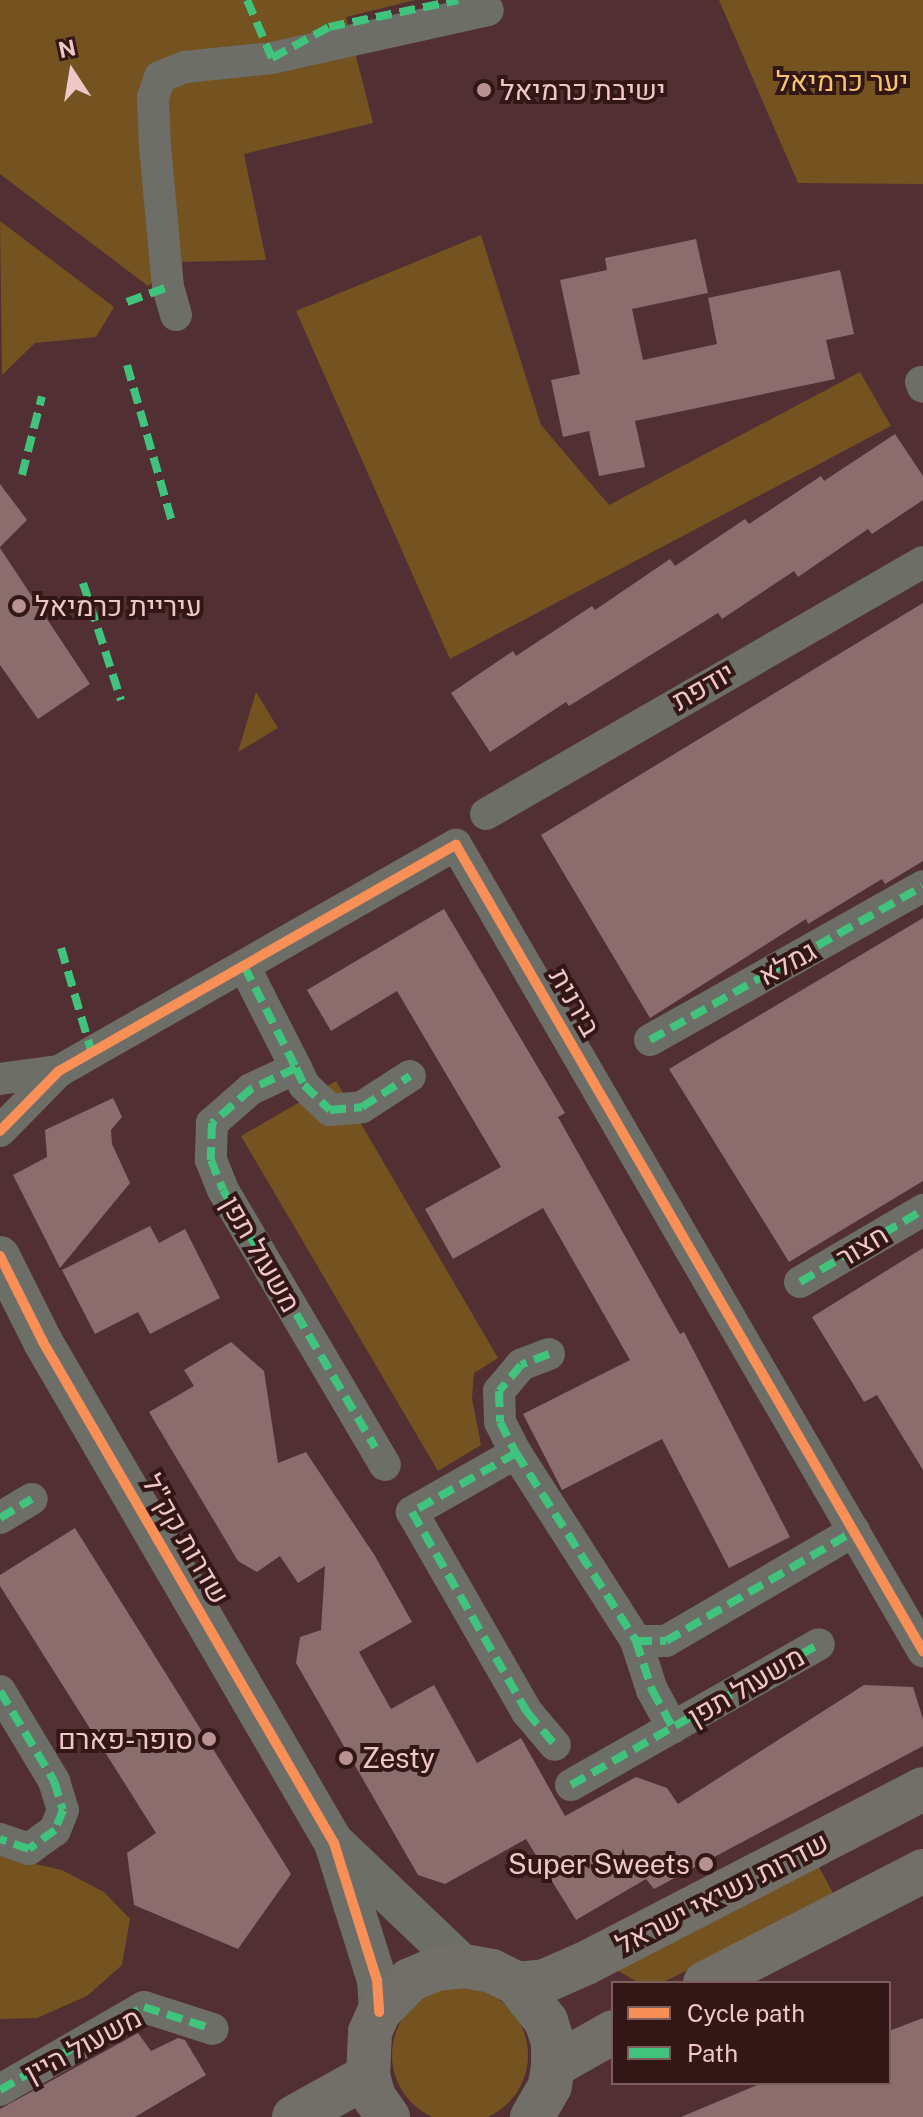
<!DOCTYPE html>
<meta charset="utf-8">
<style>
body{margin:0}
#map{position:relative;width:923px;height:2117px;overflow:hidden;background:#512f32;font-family:"Public Sans",Heebo,sans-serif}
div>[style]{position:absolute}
.green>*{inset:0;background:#745321}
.round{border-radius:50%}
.building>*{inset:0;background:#8b6d6e}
.minor>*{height:32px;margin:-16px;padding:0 16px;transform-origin:16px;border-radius:16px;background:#6d6e67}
.tertiary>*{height:40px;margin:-20px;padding:0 20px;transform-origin:20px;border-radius:20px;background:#6d6e67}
.secondary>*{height:44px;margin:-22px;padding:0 22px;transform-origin:22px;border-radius:22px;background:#726f68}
.quiet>*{height:8px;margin-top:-4px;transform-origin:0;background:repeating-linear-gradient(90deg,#40c37c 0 16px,transparent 0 24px)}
.cycleway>*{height:10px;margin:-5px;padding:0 5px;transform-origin:5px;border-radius:5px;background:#f78f57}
.dots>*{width:22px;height:22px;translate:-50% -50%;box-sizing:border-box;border:4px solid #331717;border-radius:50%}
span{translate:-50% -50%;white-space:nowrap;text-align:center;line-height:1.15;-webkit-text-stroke:8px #331717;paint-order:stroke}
.park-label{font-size:28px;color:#f6c36e}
.poi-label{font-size:28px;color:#efc7c7}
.left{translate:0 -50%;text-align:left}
.right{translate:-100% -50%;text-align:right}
.street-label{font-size:28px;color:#efc7c7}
.legend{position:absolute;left:611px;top:1981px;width:280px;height:104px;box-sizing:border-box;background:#331717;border:2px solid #7e5d5d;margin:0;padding:10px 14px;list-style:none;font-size:24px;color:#efc7c7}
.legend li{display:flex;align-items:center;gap:16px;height:40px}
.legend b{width:40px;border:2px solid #7e5d5d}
.north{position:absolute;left:32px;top:32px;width:80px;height:80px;-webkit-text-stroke:6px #331717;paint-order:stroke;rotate:348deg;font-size:22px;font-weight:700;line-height:32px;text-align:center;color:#efc7c7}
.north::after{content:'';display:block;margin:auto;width:28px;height:36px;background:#efc7c7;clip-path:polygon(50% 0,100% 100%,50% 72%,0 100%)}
</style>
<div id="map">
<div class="green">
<div style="clip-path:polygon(0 0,415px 0,346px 17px,373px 123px,244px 154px,266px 260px,179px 262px,148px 286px,0 174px)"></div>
<div style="clip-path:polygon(719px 0,923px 0,923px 184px,798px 183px)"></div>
<div style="clip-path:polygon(0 221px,114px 307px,96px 337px,35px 343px,2px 375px)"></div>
<div style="clip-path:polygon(481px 235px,541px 425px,609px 505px,860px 372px,891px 426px,450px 659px,296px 311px)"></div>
<div style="clip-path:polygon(256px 692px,278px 728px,238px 752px)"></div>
<div style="clip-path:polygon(336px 1081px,498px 1358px,474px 1373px,472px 1399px,481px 1445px,438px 1471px,241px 1136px)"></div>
<div style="clip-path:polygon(0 1856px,62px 1870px,104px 1892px,130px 1919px,122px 1965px,87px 1996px,37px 2018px,0 2019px)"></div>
<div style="clip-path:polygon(819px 1867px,834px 1895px,662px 1983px,639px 1983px,615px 1969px)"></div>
<div class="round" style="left:392px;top:1987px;width:136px;height:136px"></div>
</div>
<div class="building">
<div style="clip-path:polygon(696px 239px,708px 293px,632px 309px,643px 360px,717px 344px,708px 298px,840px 270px,854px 334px,826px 340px,835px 379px,635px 421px,645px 467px,599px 476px,589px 431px,563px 437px,551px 380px,580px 374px,560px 280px,607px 270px,605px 258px)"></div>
<div style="clip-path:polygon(895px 434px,923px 476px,923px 500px,872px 534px,868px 529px,798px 577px,794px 571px,722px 619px,718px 613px,569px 706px,566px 702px,490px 752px,451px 693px,513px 651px,516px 656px,592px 606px,595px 610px,670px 559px,675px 566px,745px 519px,749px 524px,821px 476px,824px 481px)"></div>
<div style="clip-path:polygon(0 484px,27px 520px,0 547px)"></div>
<div style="clip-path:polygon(0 548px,90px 684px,38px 719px,0 665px)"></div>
<div style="clip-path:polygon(923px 603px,923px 861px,885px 884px,882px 879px,808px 924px,806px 919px,650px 1018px,541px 835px)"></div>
<div style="clip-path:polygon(444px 909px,565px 1113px,558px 1117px,680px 1334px,684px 1332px,790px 1537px,729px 1568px,662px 1439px,562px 1490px,523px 1414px,630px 1360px,543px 1208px,453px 1259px,425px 1209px,501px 1167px,397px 991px,331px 1031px,307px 990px)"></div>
<div style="clip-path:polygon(923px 918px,923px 1181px,789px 1262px,669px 1069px)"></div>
<div style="clip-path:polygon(113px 1098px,122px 1117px,111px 1130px,112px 1144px,130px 1183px,60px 1268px,13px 1175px,47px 1157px,45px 1130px)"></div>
<div style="clip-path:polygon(150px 1226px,159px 1243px,185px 1229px,220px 1298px,150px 1334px,138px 1312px,95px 1334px,62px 1270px)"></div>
<div style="clip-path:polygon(923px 1248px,923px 1470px,877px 1395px,864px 1402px,812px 1317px)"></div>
<div style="clip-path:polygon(231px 1342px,264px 1371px,278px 1463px,306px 1452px,375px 1556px,412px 1622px,359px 1652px,391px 1709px,434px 1685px,477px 1763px,521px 1738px,565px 1816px,636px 1777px,667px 1788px,678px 1804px,864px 1685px,913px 1687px,923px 1719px,923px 1746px,654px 1889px,646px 1879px,576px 1920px,526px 1839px,445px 1884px,418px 1875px,296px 1663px,300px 1637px,321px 1630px,325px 1566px,298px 1583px,280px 1556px,257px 1572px,238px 1561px,149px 1412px,194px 1386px,184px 1370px)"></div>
<div style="clip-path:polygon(75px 1528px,291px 1874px,238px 1949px,134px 1905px,127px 1853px,156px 1833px,0 1586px,0 1575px)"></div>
<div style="clip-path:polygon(923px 2018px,923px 2117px,681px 2117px,762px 2083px,889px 2083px,889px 2031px)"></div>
<div style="clip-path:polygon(138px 2033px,151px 2051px,178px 2038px,185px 2040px,206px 2075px,135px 2117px,0 2117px,0 2109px)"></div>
</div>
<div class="minor">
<div style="left:176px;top:315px;width:29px;rotate:-106deg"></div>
<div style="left:168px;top:287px;width:142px;rotate:-95.3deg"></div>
<div style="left:155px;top:146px;width:48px;rotate:-92.4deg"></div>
<div style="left:153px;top:98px;width:22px;rotate:-72deg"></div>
<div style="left:160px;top:77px;width:27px;rotate:-22deg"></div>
<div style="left:185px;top:67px;width:87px;rotate:-5.9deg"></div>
<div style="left:272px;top:58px;width:221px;rotate:-12.5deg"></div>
<div style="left:921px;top:382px;width:5px;rotate:68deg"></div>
<div style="left:486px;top:814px;width:504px;rotate:-29.97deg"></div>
<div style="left:244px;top:966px;width:114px;rotate:63deg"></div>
<div style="left:296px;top:1068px;width:50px;rotate:155deg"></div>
<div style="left:251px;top:1089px;width:52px;rotate:138.9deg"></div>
<div style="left:212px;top:1123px;width:37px;rotate:92deg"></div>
<div style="left:211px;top:1160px;width:32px;rotate:68deg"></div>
<div style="left:223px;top:1190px;width:319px;rotate:59.5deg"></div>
<div style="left:650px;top:1040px;width:313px;rotate:-29.4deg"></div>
<div style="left:296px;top:1068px;width:19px;rotate:65deg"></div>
<div style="left:304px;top:1085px;width:36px;rotate:44deg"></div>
<div style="left:330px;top:1110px;width:32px;rotate:-5deg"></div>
<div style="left:362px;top:1107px;width:57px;rotate:-32.9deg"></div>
<div style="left:0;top:1079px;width:60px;rotate:-7.7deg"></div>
<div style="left:0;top:1131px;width:84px;rotate:-45.5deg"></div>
<div style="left:59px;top:1071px;width:457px;rotate:-29.7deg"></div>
<div style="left:456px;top:845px;width:932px;rotate:59.91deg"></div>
<div style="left:800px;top:1282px;width:143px;rotate:-30.3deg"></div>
<div style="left:549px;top:1354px;width:30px;rotate:159deg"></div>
<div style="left:521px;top:1365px;width:34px;rotate:130deg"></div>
<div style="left:499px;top:1391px;width:31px;rotate:88deg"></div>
<div style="left:500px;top:1422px;width:35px;rotate:63deg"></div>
<div style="left:516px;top:1453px;width:120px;rotate:150.4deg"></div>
<div style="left:412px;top:1512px;width:231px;rotate:60.1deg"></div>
<div style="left:527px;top:1712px;width:43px;rotate:49.7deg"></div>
<div style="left:516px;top:1453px;width:223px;rotate:57.4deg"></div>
<div style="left:636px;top:1641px;width:30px"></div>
<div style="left:666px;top:1641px;width:218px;rotate:-30.3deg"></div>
<div style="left:0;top:1518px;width:37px;rotate:-31deg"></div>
<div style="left:636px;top:1641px;width:52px;rotate:71.9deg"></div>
<div style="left:652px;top:1690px;width:43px;rotate:61.1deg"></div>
<div style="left:0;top:1691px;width:105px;rotate:59deg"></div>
<div style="left:54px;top:1781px;width:30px;rotate:73deg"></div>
<div style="left:63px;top:1810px;width:22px;rotate:112deg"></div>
<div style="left:55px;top:1830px;width:32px;rotate:144deg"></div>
<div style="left:29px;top:1849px;width:31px;rotate:-161deg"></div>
<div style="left:571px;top:1785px;width:285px;rotate:-29.6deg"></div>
<div style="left:0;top:2090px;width:166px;rotate:-30deg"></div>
<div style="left:144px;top:2007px;width:72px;rotate:17.7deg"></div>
</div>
<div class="tertiary">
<div style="left:0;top:1256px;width:96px;rotate:63.4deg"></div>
<div style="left:43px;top:1342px;width:579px;rotate:59.85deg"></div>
<div style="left:334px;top:1843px;width:144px;rotate:72.6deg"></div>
<div style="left:377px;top:1980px;width:32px;rotate:86deg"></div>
<div style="left:337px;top:1845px;width:175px;rotate:43.6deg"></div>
</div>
<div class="secondary">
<div style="left:705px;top:1983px;width:245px;rotate:-27.2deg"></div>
<div style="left:517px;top:1984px;width:28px;rotate:-6deg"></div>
<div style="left:545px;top:1981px;width:45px;rotate:-23.7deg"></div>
<div style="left:586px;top:1963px;width:379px;rotate:-27.3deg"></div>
<div style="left:553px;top:2066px;width:69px;rotate:-29.5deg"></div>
<div style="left:294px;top:2117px;width:85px;rotate:-29deg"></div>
<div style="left:388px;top:2117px;width:24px;rotate:-125deg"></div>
<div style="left:374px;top:2097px;width:22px;rotate:-106deg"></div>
<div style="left:368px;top:2076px;width:44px;rotate:-87.4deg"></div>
<div style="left:370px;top:2032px;width:22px;rotate:-66deg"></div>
<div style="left:379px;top:2012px;width:45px;rotate:-45.9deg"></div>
<div style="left:410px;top:1980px;width:28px;rotate:-23deg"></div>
<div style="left:436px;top:1969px;width:28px;rotate:-6deg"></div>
<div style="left:464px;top:1966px;width:28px;rotate:10deg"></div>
<div style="left:492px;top:1971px;width:28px;rotate:27deg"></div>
<div style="left:517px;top:1984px;width:47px;rotate:51.9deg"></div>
<div style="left:546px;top:2021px;width:23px;rotate:72deg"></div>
<div style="left:553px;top:2043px;width:23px;rotate:90deg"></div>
<div style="left:553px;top:2066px;width:20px;rotate:99deg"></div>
<div style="left:550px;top:2086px;width:36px;rotate:120deg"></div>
</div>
<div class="quiet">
<div style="left:247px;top:0;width:63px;rotate:66.7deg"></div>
<div style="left:272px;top:58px;width:65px;rotate:-28.5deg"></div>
<div style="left:329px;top:27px;width:132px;rotate:-11.8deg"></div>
<div style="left:127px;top:302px;width:44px;rotate:-20.1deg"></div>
<div style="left:127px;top:365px;width:166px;rotate:74deg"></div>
<div style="left:22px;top:475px;width:81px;rotate:-75.8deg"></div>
<div style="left:83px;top:583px;width:123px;rotate:72deg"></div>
<div style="left:61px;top:948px;width:109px;rotate:73.6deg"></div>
<div style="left:244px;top:966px;width:114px;rotate:63deg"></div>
<div style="left:296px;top:1068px;width:50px;rotate:155deg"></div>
<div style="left:251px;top:1089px;width:52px;rotate:138.9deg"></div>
<div style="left:212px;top:1123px;width:37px;rotate:92deg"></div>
<div style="left:211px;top:1160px;width:32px;rotate:68deg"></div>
<div style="left:223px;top:1190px;width:299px;rotate:59.4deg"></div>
<div style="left:650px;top:1040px;width:313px;rotate:-29.4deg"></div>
<div style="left:296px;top:1068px;width:19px;rotate:65deg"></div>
<div style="left:304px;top:1085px;width:36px;rotate:44deg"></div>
<div style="left:330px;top:1110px;width:32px;rotate:-5deg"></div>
<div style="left:362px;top:1107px;width:57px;rotate:-32.9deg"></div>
<div style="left:800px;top:1282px;width:143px;rotate:-30.3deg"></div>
<div style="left:549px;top:1354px;width:30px;rotate:159deg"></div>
<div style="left:521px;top:1365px;width:34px;rotate:130deg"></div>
<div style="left:499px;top:1391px;width:31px;rotate:88deg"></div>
<div style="left:500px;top:1422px;width:35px;rotate:63deg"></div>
<div style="left:516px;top:1453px;width:120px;rotate:150.4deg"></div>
<div style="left:412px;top:1512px;width:231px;rotate:60.1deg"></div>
<div style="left:527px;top:1712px;width:43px;rotate:49.7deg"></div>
<div style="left:516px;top:1453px;width:223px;rotate:57.4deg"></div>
<div style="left:636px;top:1641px;width:30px"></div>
<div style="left:666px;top:1641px;width:218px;rotate:-30.3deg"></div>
<div style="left:0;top:1518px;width:37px;rotate:-31deg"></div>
<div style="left:636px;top:1641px;width:52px;rotate:71.9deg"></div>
<div style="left:652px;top:1690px;width:43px;rotate:61.1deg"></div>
<div style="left:0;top:1691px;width:105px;rotate:59deg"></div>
<div style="left:54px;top:1781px;width:30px;rotate:73deg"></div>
<div style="left:63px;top:1810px;width:22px;rotate:112deg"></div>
<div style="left:55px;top:1830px;width:32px;rotate:144deg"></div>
<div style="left:29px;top:1849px;width:31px;rotate:-161deg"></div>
<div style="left:571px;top:1785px;width:285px;rotate:-29.6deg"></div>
<div style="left:0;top:2090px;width:166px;rotate:-30deg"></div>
<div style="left:144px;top:2007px;width:72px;rotate:17.7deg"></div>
</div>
<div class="cycleway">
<div style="left:0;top:1131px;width:84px;rotate:-45.5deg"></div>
<div style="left:59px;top:1071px;width:457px;rotate:-29.7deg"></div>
<div style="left:456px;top:845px;width:932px;rotate:59.91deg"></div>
<div style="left:0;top:1256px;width:96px;rotate:63.4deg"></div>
<div style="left:43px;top:1342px;width:579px;rotate:59.85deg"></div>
<div style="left:334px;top:1843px;width:144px;rotate:72.6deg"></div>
<div style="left:377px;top:1980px;width:32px;rotate:86deg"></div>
</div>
<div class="dots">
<div style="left:484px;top:90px;background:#b89293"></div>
<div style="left:19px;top:606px;background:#b89293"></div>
<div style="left:209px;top:1739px;background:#b89293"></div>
<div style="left:346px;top:1758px;background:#b89293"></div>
<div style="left:706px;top:1864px;background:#b89293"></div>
</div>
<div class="park-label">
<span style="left:842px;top:81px">יער כרמיאל</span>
</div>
<div class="poi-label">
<span class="left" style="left:500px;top:90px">ישיבת כרמיאל</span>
<span class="left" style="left:35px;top:606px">עיריית כרמיאל</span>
<span class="right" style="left:193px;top:1739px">סופר-פארם</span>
<span class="left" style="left:362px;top:1758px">Zesty</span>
<span class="right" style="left:690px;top:1864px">Super Sweets</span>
</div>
<div class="street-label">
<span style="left:703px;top:686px;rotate:-30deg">יודפת</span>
<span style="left:787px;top:963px;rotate:-29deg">גמלא</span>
<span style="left:575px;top:1002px;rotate:60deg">בירנית</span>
<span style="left:862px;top:1246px;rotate:-31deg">חצור</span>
<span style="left:261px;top:1254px;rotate:60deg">משעול תפן</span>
<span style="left:186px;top:1539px;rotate:60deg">שדרות קק"ל</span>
<span style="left:746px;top:1686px;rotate:-30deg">משעול תפן</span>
<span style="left:722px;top:1893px;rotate:-27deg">שדרות נשיאי ישראל</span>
<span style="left:83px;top:2045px;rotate:-28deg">משעול היין</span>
</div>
<ul class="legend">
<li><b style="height:10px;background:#f78f57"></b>Cycle path</li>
<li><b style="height:10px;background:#40c37c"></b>Path</li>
</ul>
<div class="north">N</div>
</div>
